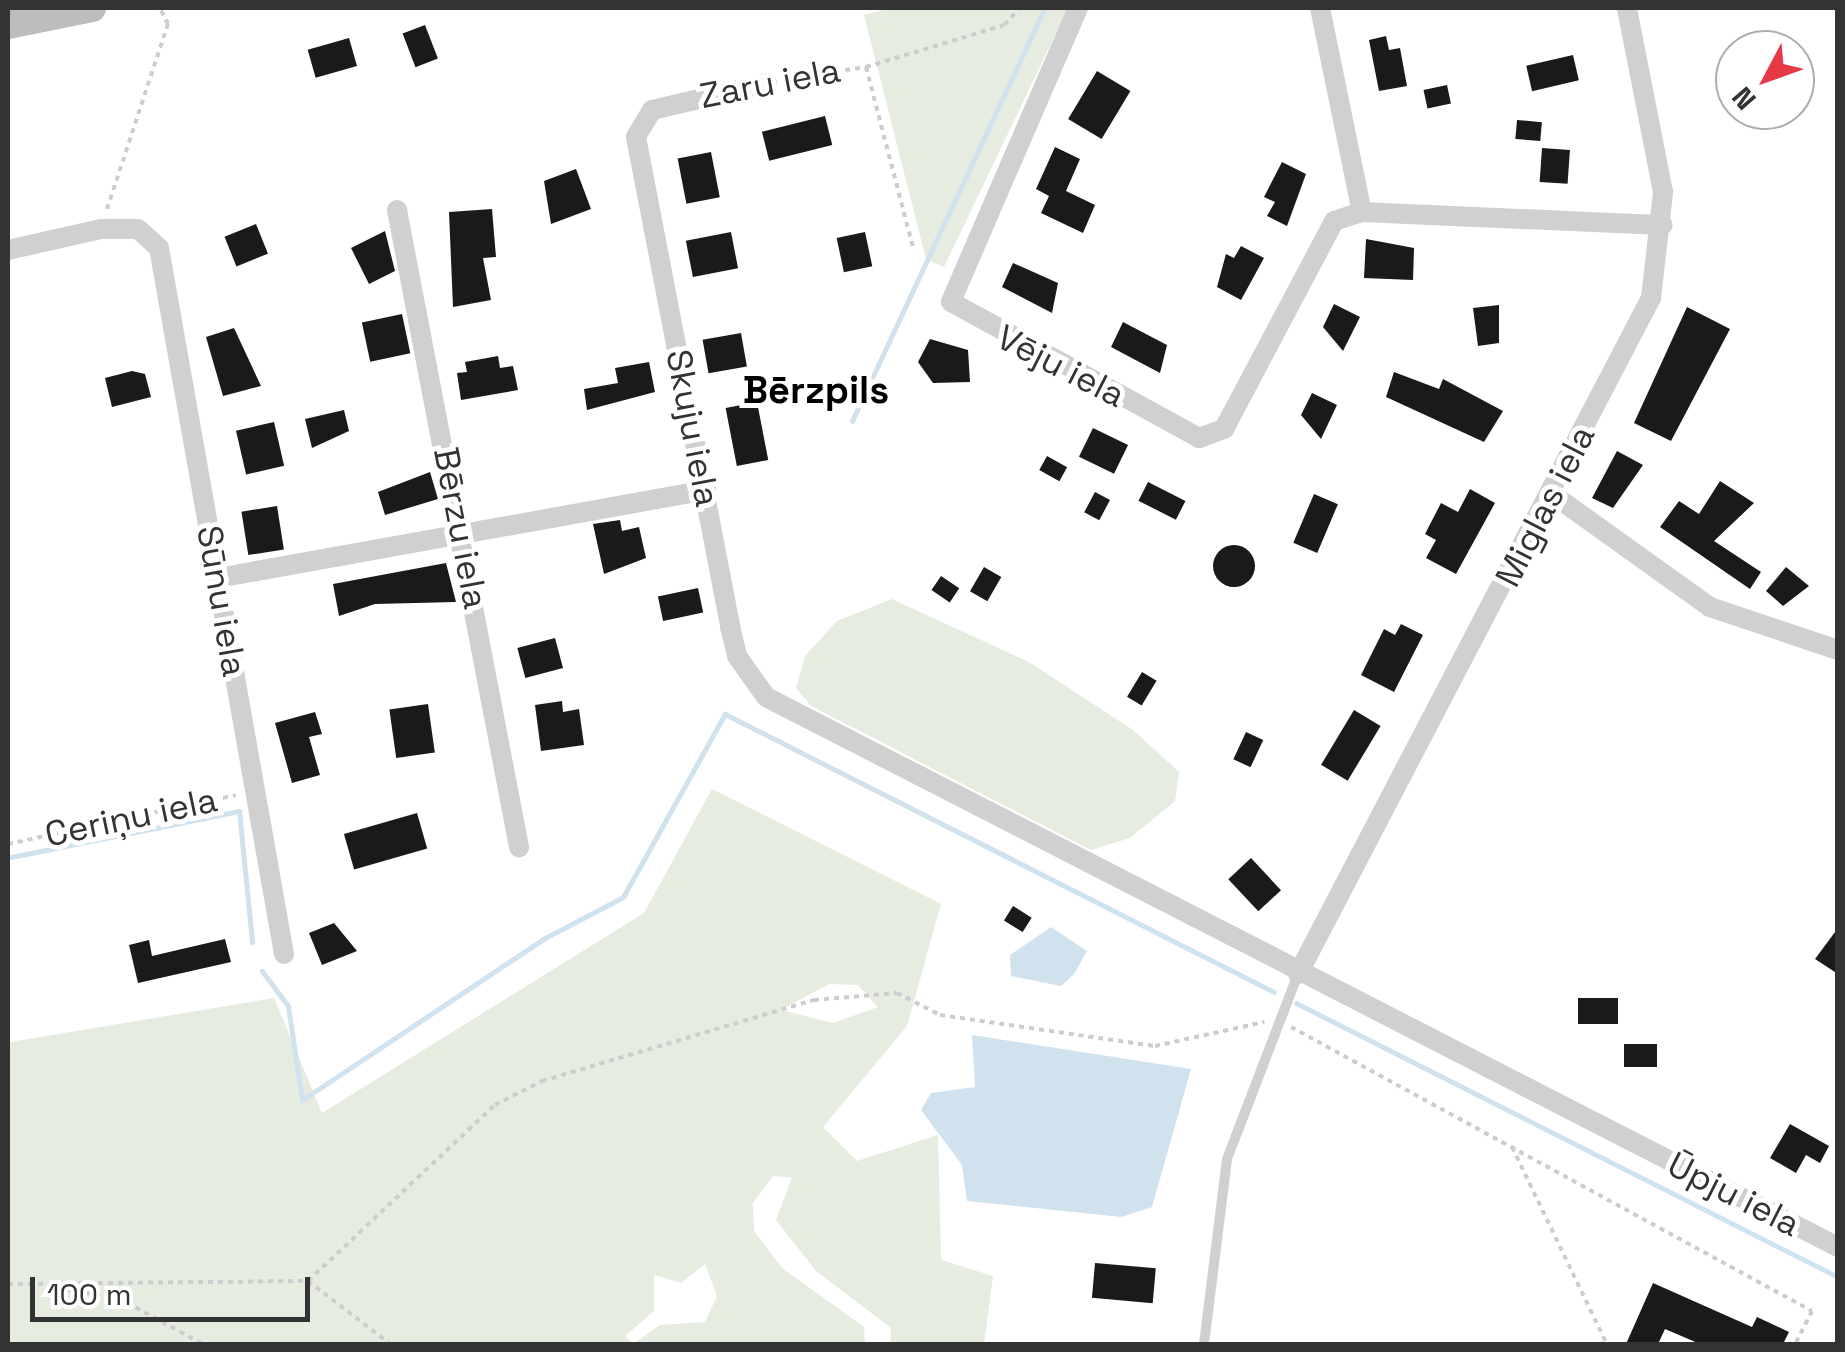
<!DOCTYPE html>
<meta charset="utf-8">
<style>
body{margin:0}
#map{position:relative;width:1845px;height:1352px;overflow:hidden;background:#fff;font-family:"Space Grotesk",sans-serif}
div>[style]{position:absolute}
.green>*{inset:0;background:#e6ecdf}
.water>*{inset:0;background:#cfe2ee}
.stream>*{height:5px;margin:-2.5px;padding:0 2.5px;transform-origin:2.5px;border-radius:2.5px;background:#cfe2ee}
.building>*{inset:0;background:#1a1a1a;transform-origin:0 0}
.round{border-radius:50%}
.path>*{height:4px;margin-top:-2px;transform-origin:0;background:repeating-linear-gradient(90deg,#cdcdcd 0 5px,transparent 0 10px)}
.service>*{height:10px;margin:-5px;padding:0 5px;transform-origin:5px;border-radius:5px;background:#d0d0d0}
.minor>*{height:20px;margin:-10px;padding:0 10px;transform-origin:10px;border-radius:10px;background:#d0d0d0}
.secondary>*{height:28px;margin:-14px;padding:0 14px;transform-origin:14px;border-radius:14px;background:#bdbdbd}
span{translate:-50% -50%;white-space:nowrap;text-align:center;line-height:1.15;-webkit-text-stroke:10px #fff;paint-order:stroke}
.street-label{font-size:35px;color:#333}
.neighbourhood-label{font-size:38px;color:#000;font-weight:700}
.frame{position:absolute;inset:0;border:10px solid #333;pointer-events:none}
.north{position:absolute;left:1715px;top:30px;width:100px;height:100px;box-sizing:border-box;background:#fff;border:2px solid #adadad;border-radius:50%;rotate:229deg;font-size:28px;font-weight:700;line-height:40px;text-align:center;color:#333}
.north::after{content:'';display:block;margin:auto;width:35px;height:45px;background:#e63946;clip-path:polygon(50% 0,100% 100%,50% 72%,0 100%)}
.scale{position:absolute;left:30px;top:1277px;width:280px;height:45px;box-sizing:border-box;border:5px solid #333;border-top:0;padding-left:12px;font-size:30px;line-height:35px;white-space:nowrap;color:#333;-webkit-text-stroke:8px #fff;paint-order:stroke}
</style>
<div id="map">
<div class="green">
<div style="clip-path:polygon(889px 8px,1068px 8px,944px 267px,926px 259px,864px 15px)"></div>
<div style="clip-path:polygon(892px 599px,1029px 662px,1133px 730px,1179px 772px,1175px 801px,1130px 838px,1091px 850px,811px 706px,796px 688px,805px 656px,837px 621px)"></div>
<div style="clip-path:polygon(evenodd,712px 789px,941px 904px,907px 1026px,823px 1127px,857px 1161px,938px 1135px,941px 1260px,993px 1276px,984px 1344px,890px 1344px,891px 1328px,816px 1271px,776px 1220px,792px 1178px,773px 1176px,753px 1203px,754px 1231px,782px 1268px,864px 1327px,865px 1344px,633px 1344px,660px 1325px,705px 1322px,717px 1296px,705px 1264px,681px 1283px,654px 1275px,654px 1311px,625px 1336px,633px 1344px,8px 1344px,8px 1027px,10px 1042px,274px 998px,322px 1113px,644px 913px,712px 789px,829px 984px,858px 985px,878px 1007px,833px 1023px,781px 1010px,829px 984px)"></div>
</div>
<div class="water">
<div style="clip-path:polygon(1051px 927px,1087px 951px,1074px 974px,1061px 986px,1011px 976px,1010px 955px)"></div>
<div style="clip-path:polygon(972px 1035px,1191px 1069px,1152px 1207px,1121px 1217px,967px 1201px,962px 1165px,921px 1110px,931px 1093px,975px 1087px)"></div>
</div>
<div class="stream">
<div style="left:852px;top:421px;width:456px;rotate:-65deg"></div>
<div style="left:11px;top:857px;width:233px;rotate:-11.4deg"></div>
<div style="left:239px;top:811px;width:132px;rotate:84.3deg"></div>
<div style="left:262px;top:971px;width:44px;rotate:53.4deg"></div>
<div style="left:288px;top:1006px;width:95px;rotate:81.5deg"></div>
<div style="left:302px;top:1100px;width:290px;rotate:-33.7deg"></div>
<div style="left:543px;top:939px;width:90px;rotate:-27.7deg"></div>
<div style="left:623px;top:897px;width:210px;rotate:-60.9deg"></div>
<div style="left:725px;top:714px;width:615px;rotate:26.86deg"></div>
<div style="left:1296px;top:1003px;width:607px;rotate:26.82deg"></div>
</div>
<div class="building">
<div style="left:425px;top:25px;width:36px;height:24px;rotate:69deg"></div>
<div style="clip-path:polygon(1386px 36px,1389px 50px,1400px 48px,1407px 86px,1379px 91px,1369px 40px)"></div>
<div style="left:349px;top:38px;width:29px;height:43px;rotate:74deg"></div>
<div style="left:1573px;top:55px;width:26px;height:48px;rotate:77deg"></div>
<div style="left:1097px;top:71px;width:39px;height:56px;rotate:31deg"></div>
<div style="left:1447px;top:85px;width:19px;height:24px;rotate:78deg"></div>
<div style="left:825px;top:116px;width:30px;height:65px;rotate:76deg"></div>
<div style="left:1517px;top:120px;width:25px;height:19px;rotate:5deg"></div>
<div style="clip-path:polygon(1055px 147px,1080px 159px,1066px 191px,1095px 205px,1083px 233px,1041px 213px,1049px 196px,1036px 189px)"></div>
<div style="left:1542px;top:148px;width:28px;height:34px;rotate:4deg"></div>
<div style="left:711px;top:152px;width:46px;height:34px;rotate:79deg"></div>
<div style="clip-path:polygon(1282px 162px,1306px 174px,1287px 226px,1267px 216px,1275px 202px,1264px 197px)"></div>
<div style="clip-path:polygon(576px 169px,591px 209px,551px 224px,544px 181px)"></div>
<div style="clip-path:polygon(492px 209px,496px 257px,483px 258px,491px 300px,453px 307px,449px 212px)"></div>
<div style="left:256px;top:224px;width:32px;height:34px;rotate:68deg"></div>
<div style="clip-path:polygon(385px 231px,395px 271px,369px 284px,351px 248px)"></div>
<div style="left:731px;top:232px;width:37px;height:46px;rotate:79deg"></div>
<div style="left:865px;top:232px;width:35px;height:29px;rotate:78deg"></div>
<div style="clip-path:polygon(1366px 239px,1414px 248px,1413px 280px,1364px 278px)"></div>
<div style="clip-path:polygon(1241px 246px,1264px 258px,1241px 300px,1217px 287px,1226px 254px,1234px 258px)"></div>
<div style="clip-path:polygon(1013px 263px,1058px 283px,1052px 313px,1002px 287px)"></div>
<div style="clip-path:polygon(1334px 304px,1360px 317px,1343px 351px,1323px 327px)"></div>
<div style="clip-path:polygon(1499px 305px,1499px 343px,1478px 346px,1473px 308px)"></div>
<div style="clip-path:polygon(1687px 307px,1730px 329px,1671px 441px,1634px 423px)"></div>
<div style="left:402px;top:314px;width:40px;height:41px;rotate:78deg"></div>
<div style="clip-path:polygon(1123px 322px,1167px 345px,1160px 373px,1111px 347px)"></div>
<div style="clip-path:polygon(234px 328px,261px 386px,223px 396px,206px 337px)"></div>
<div style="left:741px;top:333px;width:34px;height:39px;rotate:80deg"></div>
<div style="clip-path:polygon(930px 339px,968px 350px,970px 382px,933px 383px,918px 362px)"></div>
<div style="clip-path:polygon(498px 356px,500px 368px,513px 366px,518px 390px,461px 400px,457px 373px,467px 372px,465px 362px)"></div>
<div style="clip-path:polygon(649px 362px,655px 392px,587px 410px,584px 389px,618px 383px,615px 368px)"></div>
<div style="clip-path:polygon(132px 371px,145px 374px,151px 397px,112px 407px,105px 378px)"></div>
<div style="clip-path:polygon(1394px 372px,1439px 389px,1443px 379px,1503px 411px,1484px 442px,1386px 397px)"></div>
<div style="clip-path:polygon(1312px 393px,1337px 405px,1321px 439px,1301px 415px)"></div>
<div style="left:757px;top:402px;width:59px;height:32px;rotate:79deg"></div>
<div style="clip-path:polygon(344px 410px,349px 431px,312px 448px,305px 419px)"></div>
<div style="left:274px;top:422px;width:45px;height:39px;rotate:77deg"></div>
<div style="left:1093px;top:428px;width:39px;height:32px;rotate:26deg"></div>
<div style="clip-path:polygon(1617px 451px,1643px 465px,1613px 508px,1592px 498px)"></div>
<div style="left:1047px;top:456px;width:23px;height:16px;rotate:29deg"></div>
<div style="clip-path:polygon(430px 472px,438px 499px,385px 515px,378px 492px)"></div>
<div style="clip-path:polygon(1720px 481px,1754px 503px,1714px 541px,1761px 572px,1750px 589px,1660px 527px,1679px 501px,1699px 514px)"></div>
<div style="left:1148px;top:482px;width:42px;height:21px;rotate:27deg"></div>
<div style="clip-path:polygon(1470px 489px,1495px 503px,1456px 574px,1426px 558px,1436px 540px,1425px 534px,1441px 503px,1458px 512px)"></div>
<div style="left:1095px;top:492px;width:17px;height:23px;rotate:28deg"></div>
<div style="left:1314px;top:494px;width:26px;height:53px;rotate:23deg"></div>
<div style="left:277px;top:506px;width:44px;height:36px;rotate:81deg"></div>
<div style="clip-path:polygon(620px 520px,622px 531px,639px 527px,646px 558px,604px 574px,593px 524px)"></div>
<div class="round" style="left:1213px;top:545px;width:42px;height:42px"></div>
<div style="clip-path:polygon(446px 563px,456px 602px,375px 604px,339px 616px,333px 584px)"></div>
<div style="left:984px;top:567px;width:20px;height:28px;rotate:30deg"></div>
<div style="clip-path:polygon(1786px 567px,1809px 586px,1783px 606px,1766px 591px)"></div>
<div style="left:941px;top:576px;width:22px;height:17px;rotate:34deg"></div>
<div style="left:698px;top:588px;width:25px;height:41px;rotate:78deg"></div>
<div style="clip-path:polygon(1401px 624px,1423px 635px,1394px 692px,1361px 675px,1384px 629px,1395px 635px)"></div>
<div style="left:555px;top:638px;width:31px;height:39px;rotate:75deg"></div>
<div style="left:1142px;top:672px;width:17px;height:29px;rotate:31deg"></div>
<div style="clip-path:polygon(562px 701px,563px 712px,579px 709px,584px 745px,541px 751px,535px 705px)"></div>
<div style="left:428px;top:704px;width:49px;height:39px;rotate:82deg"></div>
<div style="left:1354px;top:710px;width:31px;height:64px;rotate:31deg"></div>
<div style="clip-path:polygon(315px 712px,322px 734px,309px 737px,320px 775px,292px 783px,275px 723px)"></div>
<div style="left:1246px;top:732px;width:19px;height:30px;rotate:25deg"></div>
<div style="left:417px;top:813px;width:37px;height:76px;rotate:74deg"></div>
<div style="left:1251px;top:858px;width:44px;height:31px;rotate:47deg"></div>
<div style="left:1013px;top:906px;width:22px;height:17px;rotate:32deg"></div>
<div style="clip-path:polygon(334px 923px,357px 951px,322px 965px,309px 933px)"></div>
<div style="clip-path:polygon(1838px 928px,1838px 974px,1815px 959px)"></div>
<div style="clip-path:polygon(225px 939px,231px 962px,138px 983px,129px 945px,149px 940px,152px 956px)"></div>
<div style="left:1578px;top:998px;width:40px;height:26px"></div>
<div style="left:1624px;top:1044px;width:33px;height:23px"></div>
<div style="clip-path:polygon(1790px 1124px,1829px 1146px,1820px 1163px,1806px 1155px,1796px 1173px,1770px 1158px)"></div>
<div style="left:1095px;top:1263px;width:61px;height:35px;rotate:5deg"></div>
<div style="clip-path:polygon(1653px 1283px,1752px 1327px,1757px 1317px,1789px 1332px,1783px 1344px,1700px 1344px,1665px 1329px,1658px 1344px,1626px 1344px)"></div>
</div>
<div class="path">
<div style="left:866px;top:67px;width:190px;rotate:75.4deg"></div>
<div style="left:786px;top:79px;width:81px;rotate:-8.5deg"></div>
<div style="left:866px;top:67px;width:144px;rotate:-16.9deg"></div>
<div style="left:1004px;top:25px;width:23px;rotate:-47deg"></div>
<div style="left:107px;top:209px;width:195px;rotate:-71.8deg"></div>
<div style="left:168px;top:24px;width:18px;rotate:-117deg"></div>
<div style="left:8px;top:844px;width:233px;rotate:-12.1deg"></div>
<div style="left:1291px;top:1027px;width:593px;rotate:28.6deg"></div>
<div style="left:1812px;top:1311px;width:37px;rotate:117deg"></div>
<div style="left:1512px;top:1147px;width:219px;rotate:64.3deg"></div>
<div style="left:308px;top:1281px;width:257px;rotate:-43.3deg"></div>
<div style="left:495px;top:1105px;width:53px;rotate:-27.1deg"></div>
<div style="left:542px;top:1081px;width:284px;rotate:-16.6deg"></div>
<div style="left:814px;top:1000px;width:83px;rotate:-4.8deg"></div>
<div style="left:897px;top:993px;width:48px;rotate:27.1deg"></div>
<div style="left:940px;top:1015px;width:217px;rotate:8.2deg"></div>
<div style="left:1155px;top:1046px;width:112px;rotate:-12.4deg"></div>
<div style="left:8px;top:1284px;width:300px;rotate:-0.6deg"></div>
<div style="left:308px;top:1281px;width:103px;rotate:37.5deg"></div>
<div style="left:66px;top:1290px;width:53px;rotate:8.7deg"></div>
<div style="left:118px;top:1298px;width:97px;rotate:28.4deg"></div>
</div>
<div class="service">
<div style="left:1204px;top:1344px;width:186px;rotate:-82.9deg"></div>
<div style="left:1227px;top:1159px;width:198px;rotate:-69deg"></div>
</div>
<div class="minor">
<div style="left:1078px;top:8px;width:320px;rotate:113.4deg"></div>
<div style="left:951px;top:302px;width:283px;rotate:28.7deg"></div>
<div style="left:1199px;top:438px;width:27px;rotate:-20deg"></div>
<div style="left:1224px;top:429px;width:235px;rotate:-62.1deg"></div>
<div style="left:1334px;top:221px;width:29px;rotate:-18deg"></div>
<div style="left:1362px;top:212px;width:301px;rotate:2.5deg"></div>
<div style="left:1320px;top:8px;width:208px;rotate:78.4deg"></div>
<div style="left:767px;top:83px;width:118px;rotate:166.8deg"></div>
<div style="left:652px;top:110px;width:31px;rotate:121deg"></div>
<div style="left:636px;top:137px;width:499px;rotate:79.1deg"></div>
<div style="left:730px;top:627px;width:30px;rotate:76deg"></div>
<div style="left:737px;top:656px;width:50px;rotate:54.7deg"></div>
<div style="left:766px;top:697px;width:1205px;rotate:27.16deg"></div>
<div style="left:397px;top:210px;width:649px;rotate:79.16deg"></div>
<div style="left:8px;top:250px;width:95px;rotate:-12.7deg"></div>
<div style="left:101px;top:229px;width:37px"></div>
<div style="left:138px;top:229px;width:28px;rotate:42deg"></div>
<div style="left:159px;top:248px;width:717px;rotate:79.96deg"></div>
<div style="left:1552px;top:494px;width:194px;rotate:35.6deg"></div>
<div style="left:1710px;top:607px;width:135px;rotate:18.6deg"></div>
<div style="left:218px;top:578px;width:496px;rotate:-10.2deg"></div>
<div style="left:1298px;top:974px;width:763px;rotate:-62.43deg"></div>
<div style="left:1651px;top:298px;width:107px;rotate:-83.5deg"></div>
<div style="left:1663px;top:192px;width:187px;rotate:-101.1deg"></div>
</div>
<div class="secondary">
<div style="left:8px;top:25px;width:86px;rotate:-11.4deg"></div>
</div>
<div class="street-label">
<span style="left:770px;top:83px;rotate:-11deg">Zaru iela</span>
<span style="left:1061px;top:366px;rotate:27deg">Vēju iela</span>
<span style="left:693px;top:428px;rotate:79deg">Skuju iela</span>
<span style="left:1545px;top:506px;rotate:-63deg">Miglas iela</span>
<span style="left:461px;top:528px;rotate:79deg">Bērzu iela</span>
<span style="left:222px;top:601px;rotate:80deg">Sūnu iela</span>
<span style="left:131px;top:817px;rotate:-12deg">Ceriņu iela</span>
<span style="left:1734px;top:1194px;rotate:27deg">Ūpju iela</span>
</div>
<div class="neighbourhood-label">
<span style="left:816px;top:391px">Bērzpils</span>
</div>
<div class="frame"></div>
<div class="north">N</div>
<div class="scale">100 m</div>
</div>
